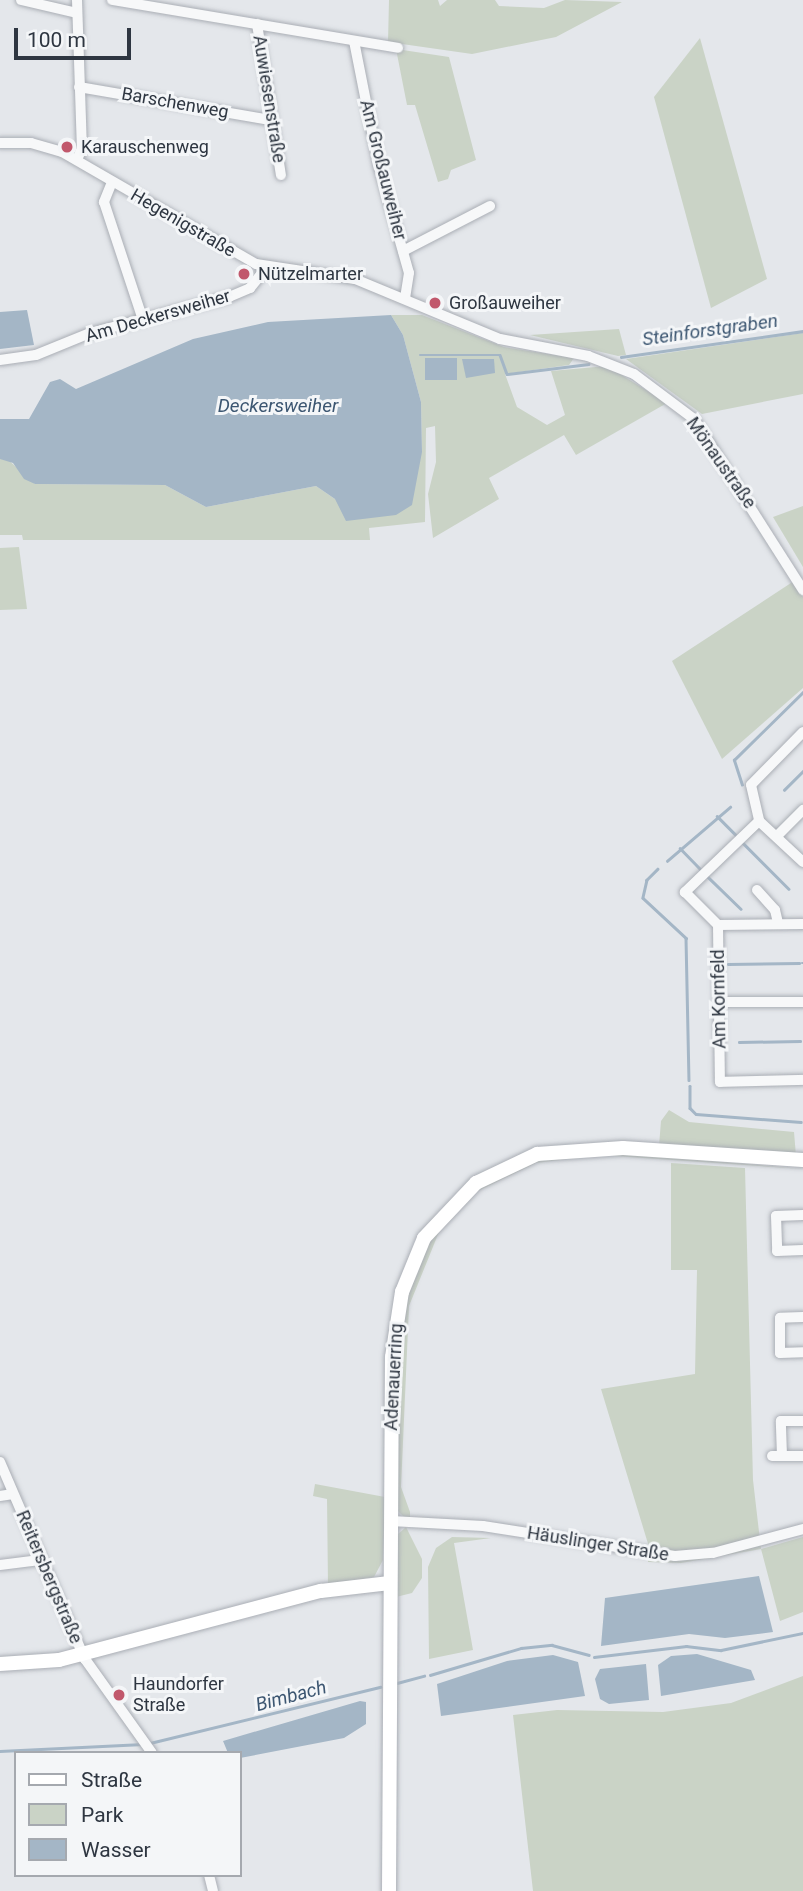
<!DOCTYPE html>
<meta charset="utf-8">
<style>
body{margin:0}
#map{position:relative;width:803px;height:1891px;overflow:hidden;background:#e4e7eb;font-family:Roboto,sans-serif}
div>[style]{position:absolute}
.green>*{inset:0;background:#cad3c6}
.water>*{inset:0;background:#a4b6c6;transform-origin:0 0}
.stream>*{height:2.5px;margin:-1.25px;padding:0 1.25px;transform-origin:1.25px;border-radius:1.25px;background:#a4b6c6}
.roads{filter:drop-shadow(0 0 2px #aaaeb5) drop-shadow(0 0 2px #aaaeb5)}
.street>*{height:10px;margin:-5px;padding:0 5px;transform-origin:5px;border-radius:5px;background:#f7f8f9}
.secondary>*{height:14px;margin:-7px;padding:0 7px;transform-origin:7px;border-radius:7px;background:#fff}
.dots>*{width:19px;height:19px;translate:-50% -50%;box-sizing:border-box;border:4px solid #f4f6f8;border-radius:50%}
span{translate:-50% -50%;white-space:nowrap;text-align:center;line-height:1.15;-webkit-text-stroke:6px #f4f6f8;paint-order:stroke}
.street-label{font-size:18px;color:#2e3641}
.poi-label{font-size:18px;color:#2e3641}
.left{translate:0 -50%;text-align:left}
.water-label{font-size:19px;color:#3c5671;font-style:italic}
.legend{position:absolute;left:14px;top:1751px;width:228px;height:126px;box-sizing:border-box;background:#f4f6f8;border:2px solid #a5a9af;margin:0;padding:9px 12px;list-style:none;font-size:21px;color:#2e3641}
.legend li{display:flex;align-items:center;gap:14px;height:35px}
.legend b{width:35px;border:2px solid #a5a9af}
.scale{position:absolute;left:14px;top:28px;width:117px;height:32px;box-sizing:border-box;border:4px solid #2e3641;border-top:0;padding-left:9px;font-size:21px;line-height:24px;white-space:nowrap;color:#2e3641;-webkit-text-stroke:5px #f4f6f8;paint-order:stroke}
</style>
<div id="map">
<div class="green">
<div style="clip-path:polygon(389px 0,438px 0,440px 6px,447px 0,495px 0,499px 6px,544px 8px,565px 0,622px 2px,556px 37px,472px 54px,388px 42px)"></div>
<div style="clip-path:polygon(700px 38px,767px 279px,711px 308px,654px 97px)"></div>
<div style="clip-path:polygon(396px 49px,449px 57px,476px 160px,451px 170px,448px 179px,438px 182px,415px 105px,407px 105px)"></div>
<div style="clip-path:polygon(391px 315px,422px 315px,504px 347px,574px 358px,569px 365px,505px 374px,517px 407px,547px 425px,565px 415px,551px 371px,607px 366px,667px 403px,576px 455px,564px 435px,489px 478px,499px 499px,433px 538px,428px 494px,436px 462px,435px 426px,426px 428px,425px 522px,369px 528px,370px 540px,23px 540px,22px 535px,0 535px,0 459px,5px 457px,35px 484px,165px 485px,206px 507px,316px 486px,335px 499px,422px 452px,421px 402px,403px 335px)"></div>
<div style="clip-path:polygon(619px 329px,626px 355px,618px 356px,530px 335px)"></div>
<div style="clip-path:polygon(803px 333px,803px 394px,702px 414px,626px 359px)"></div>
<div style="clip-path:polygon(803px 506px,803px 567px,773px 517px)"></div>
<div style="clip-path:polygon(19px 547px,27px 609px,0 610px,0 548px)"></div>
<div style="clip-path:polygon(794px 581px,803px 597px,803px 688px,722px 759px,672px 661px)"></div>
<div style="clip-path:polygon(669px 1110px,689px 1122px,794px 1132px,796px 1156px,659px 1146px,661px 1121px)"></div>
<div style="clip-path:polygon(599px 1151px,803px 1169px,600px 1155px,536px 1163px,478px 1191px,441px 1227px,409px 1306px,401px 1487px,410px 1512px,410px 1518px,404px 1517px,397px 1510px,396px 1373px,406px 1295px,429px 1239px,473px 1191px,533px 1160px)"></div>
<div style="clip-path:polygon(671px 1163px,745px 1168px,753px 1480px,761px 1549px,803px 1537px,803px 1612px,780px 1621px,761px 1549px,681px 1563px,648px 1562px,649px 1547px,601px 1389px,695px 1374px,697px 1270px,671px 1270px)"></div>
<div style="clip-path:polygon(315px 1484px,385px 1497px,383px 1560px,374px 1577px,328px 1585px,327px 1499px,313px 1496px)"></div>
<div style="clip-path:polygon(406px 1527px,422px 1559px,422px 1578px,412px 1593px,396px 1597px,396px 1536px)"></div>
<div style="clip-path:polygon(452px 1537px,491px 1538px,454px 1543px,473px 1650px,429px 1659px,428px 1567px,436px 1548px)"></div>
<div style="clip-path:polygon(803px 1676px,803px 1891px,533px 1891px,513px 1715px,557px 1710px,663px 1712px,731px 1703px)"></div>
</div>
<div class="water">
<div style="clip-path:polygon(27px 310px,34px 345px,0 349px,0 312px)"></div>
<div style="clip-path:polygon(391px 315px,403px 335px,421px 402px,422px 452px,412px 505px,396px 515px,346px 521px,335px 499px,316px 486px,206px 507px,165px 485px,35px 484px,24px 479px,13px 463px,0 459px,0 419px,29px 419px,50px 382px,60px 379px,76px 389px,193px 339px,268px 322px)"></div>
<div style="left:457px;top:358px;width:22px;height:32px;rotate:90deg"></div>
<div style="clip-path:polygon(462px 359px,494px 359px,495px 373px,466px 378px)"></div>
<div style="clip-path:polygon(759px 1576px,773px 1632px,725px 1638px,689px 1634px,601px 1646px,605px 1598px)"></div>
<div style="clip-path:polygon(697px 1654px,751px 1670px,755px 1680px,661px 1696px,658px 1665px,671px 1656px)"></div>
<div style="clip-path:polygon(553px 1655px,578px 1662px,585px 1696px,441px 1716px,437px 1684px,507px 1661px)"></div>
<div style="clip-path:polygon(646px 1664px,649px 1700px,609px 1704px,600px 1699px,595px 1679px,600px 1669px)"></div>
<div style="clip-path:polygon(360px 1701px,366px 1702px,366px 1724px,344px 1738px,240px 1758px,240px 1753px,228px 1753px,223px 1741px)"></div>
</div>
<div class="stream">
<div style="left:420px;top:355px;width:80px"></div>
<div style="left:500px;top:355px;width:20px;rotate:70deg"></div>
<div style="left:507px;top:374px;width:82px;rotate:-7deg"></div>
<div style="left:621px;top:357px;width:184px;rotate:-8.1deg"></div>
<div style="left:742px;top:785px;width:26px;rotate:-108deg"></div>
<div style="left:734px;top:760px;width:97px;rotate:-44.6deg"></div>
<div style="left:784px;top:790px;width:27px;rotate:-45deg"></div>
<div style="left:717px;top:816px;width:28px;rotate:45deg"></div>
<div style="left:742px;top:842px;width:66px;rotate:45deg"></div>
<div style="left:680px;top:848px;width:32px;rotate:46deg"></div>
<div style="left:667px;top:861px;width:83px;rotate:-40.6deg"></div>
<div style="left:658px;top:869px;width:16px;rotate:135deg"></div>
<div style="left:647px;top:880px;width:18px;rotate:103deg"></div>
<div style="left:643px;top:898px;width:59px;rotate:42.9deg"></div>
<div style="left:686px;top:938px;width:142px;rotate:88.8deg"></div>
<div style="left:707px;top:876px;width:47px;rotate:44.1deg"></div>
<div style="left:802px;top:963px;width:1px"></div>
<div style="left:728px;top:964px;width:71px;rotate:-0.8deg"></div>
<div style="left:739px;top:1042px;width:61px;rotate:-0.9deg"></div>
<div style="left:690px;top:1086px;width:22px;rotate:90deg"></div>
<div style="left:690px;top:1108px;width:8px;rotate:45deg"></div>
<div style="left:696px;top:1114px;width:105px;rotate:4.4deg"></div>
<div style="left:594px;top:1657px;width:93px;rotate:-6.8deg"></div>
<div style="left:686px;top:1646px;width:35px;rotate:7deg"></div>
<div style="left:721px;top:1650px;width:84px;rotate:-11.7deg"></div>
<div style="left:430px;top:1675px;width:95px;rotate:-16.5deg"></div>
<div style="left:521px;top:1648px;width:31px;rotate:-6deg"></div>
<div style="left:552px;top:1645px;width:38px;rotate:15deg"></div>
<div style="left:397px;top:1683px;width:28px;rotate:-15deg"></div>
<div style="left:150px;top:1743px;width:237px;rotate:-13.7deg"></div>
<div style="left:0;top:1751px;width:143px;rotate:-2.8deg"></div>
</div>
<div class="roads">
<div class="street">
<div style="left:21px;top:0;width:57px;rotate:13.1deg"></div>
<div style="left:77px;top:0;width:148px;rotate:88.1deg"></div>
<div style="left:82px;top:148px;width:13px;rotate:113deg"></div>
<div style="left:112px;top:0;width:290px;rotate:9.5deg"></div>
<div style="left:257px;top:24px;width:153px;rotate:81deg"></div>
<div style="left:354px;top:41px;width:128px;rotate:78.8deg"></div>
<div style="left:379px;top:167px;width:110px;rotate:74.2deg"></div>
<div style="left:409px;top:273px;width:25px;rotate:99deg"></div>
<div style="left:79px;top:87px;width:194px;rotate:9.8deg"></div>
<div style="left:0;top:143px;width:31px"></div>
<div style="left:31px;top:143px;width:32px;rotate:16deg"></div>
<div style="left:62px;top:152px;width:224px;rotate:30deg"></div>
<div style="left:256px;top:264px;width:100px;rotate:8.6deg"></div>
<div style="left:355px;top:279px;width:157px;rotate:22.5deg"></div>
<div style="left:500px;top:339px;width:90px;rotate:10.9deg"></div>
<div style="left:588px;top:356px;width:49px;rotate:21.4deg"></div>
<div style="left:634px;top:374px;width:75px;rotate:36.9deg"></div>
<div style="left:694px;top:419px;width:203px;rotate:57.5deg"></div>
<div style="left:112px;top:182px;width:22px;rotate:112deg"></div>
<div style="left:104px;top:202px;width:124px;rotate:71.7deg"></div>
<div style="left:403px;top:251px;width:98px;rotate:-27.3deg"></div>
<div style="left:0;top:360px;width:36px;rotate:-8deg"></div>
<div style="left:36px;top:355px;width:58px;rotate:-22.2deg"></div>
<div style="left:90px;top:333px;width:144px;rotate:-14.5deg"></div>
<div style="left:229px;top:297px;width:23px;rotate:-23deg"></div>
<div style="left:250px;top:288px;width:27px;rotate:-51deg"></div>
<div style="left:803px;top:732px;width:74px;rotate:134.5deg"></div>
<div style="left:751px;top:785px;width:37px;rotate:77deg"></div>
<div style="left:759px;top:821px;width:103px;rotate:136.2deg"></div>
<div style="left:685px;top:892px;width:47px;rotate:45deg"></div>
<div style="left:718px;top:925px;width:157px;rotate:89.3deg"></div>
<div style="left:720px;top:1082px;width:83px;rotate:-1.4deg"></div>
<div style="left:759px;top:821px;width:60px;rotate:43deg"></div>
<div style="left:777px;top:836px;width:37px;rotate:-45deg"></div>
<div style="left:757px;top:890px;width:27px;rotate:48deg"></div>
<div style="left:775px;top:910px;width:13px;rotate:77deg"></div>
<div style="left:718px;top:925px;width:85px;rotate:-0.7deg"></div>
<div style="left:721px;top:1002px;width:82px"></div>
<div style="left:803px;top:1215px;width:27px;rotate:178deg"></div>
<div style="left:776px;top:1216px;width:35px;rotate:88deg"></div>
<div style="left:777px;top:1251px;width:26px;rotate:-2deg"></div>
<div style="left:803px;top:1317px;width:23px;rotate:178deg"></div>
<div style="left:780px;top:1318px;width:35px;rotate:90deg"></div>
<div style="left:780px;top:1353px;width:23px;rotate:-2deg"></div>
<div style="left:772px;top:1456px;width:31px"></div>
<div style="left:782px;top:1456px;width:35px;rotate:-92deg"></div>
<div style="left:781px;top:1421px;width:22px"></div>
<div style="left:0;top:1462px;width:215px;rotate:66.7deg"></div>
<div style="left:85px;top:1659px;width:115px;rotate:54.5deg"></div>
<div style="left:0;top:1496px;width:13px;rotate:-9deg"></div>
<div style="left:391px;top:1521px;width:92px;rotate:3.1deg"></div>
<div style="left:483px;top:1526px;width:194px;rotate:8.9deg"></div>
<div style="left:675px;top:1556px;width:38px;rotate:-5deg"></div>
<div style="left:713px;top:1553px;width:93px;rotate:-14.9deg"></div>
<div style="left:0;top:1565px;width:40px;rotate:-7.1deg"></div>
<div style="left:209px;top:1875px;width:16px;rotate:76deg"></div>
</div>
<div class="secondary">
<div style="left:0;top:1664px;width:59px;rotate:-3.9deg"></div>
<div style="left:59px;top:1660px;width:271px;rotate:-14.8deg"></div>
<div style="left:321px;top:1591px;width:69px;rotate:-6.6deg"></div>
<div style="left:389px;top:1891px;width:534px;rotate:-89.68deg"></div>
<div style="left:392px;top:1357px;width:66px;rotate:-81.3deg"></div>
<div style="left:402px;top:1292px;width:58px;rotate:-67.8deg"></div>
<div style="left:424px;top:1238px;width:76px;rotate:-46.6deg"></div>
<div style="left:476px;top:1183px;width:68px;rotate:-25.4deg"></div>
<div style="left:537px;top:1154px;width:86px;rotate:-4deg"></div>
<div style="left:623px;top:1148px;width:180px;rotate:3.8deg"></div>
</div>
</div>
<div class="dots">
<div style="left:67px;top:147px;background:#c1586c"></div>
<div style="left:244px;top:274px;background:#c1586c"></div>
<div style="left:435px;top:303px;background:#c1586c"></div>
<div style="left:119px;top:1695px;background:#c1586c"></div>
</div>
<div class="street-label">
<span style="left:269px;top:99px;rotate:81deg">Auwiesenstraße</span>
<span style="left:175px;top:103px;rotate:10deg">Barschenweg</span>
<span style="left:383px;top:170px;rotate:76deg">Am Großauweiher</span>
<span style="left:183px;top:223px;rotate:30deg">Hegenigstraße</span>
<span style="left:158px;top:316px;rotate:-16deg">Am Deckersweiher</span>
<span style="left:721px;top:463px;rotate:55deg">Mönaustraße</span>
<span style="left:719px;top:999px;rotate:-91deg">Am Kornfeld</span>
<span style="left:394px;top:1377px;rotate:-87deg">Adenauerring</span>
<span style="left:598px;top:1544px;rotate:9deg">Häuslinger Straße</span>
<span style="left:49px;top:1577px;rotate:67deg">Reitersbergstraße</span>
</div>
<div class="poi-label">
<span class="left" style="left:81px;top:147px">Karauschenweg</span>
<span class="left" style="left:258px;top:274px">Nützelmarter</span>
<span class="left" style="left:449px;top:303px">Großauweiher</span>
<span class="left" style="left:133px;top:1695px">Haundorfer<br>Straße</span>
</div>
<div class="water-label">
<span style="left:710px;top:330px;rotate:-8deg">Steinforstgraben</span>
<span style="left:278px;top:406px">Deckersweiher</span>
<span style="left:291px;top:1696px;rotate:-15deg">Bimbach</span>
</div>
<ul class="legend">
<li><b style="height:9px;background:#fff"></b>Straße</li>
<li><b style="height:19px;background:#cad3c6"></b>Park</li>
<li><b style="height:19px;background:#a4b6c6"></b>Wasser</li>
</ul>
<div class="scale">100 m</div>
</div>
